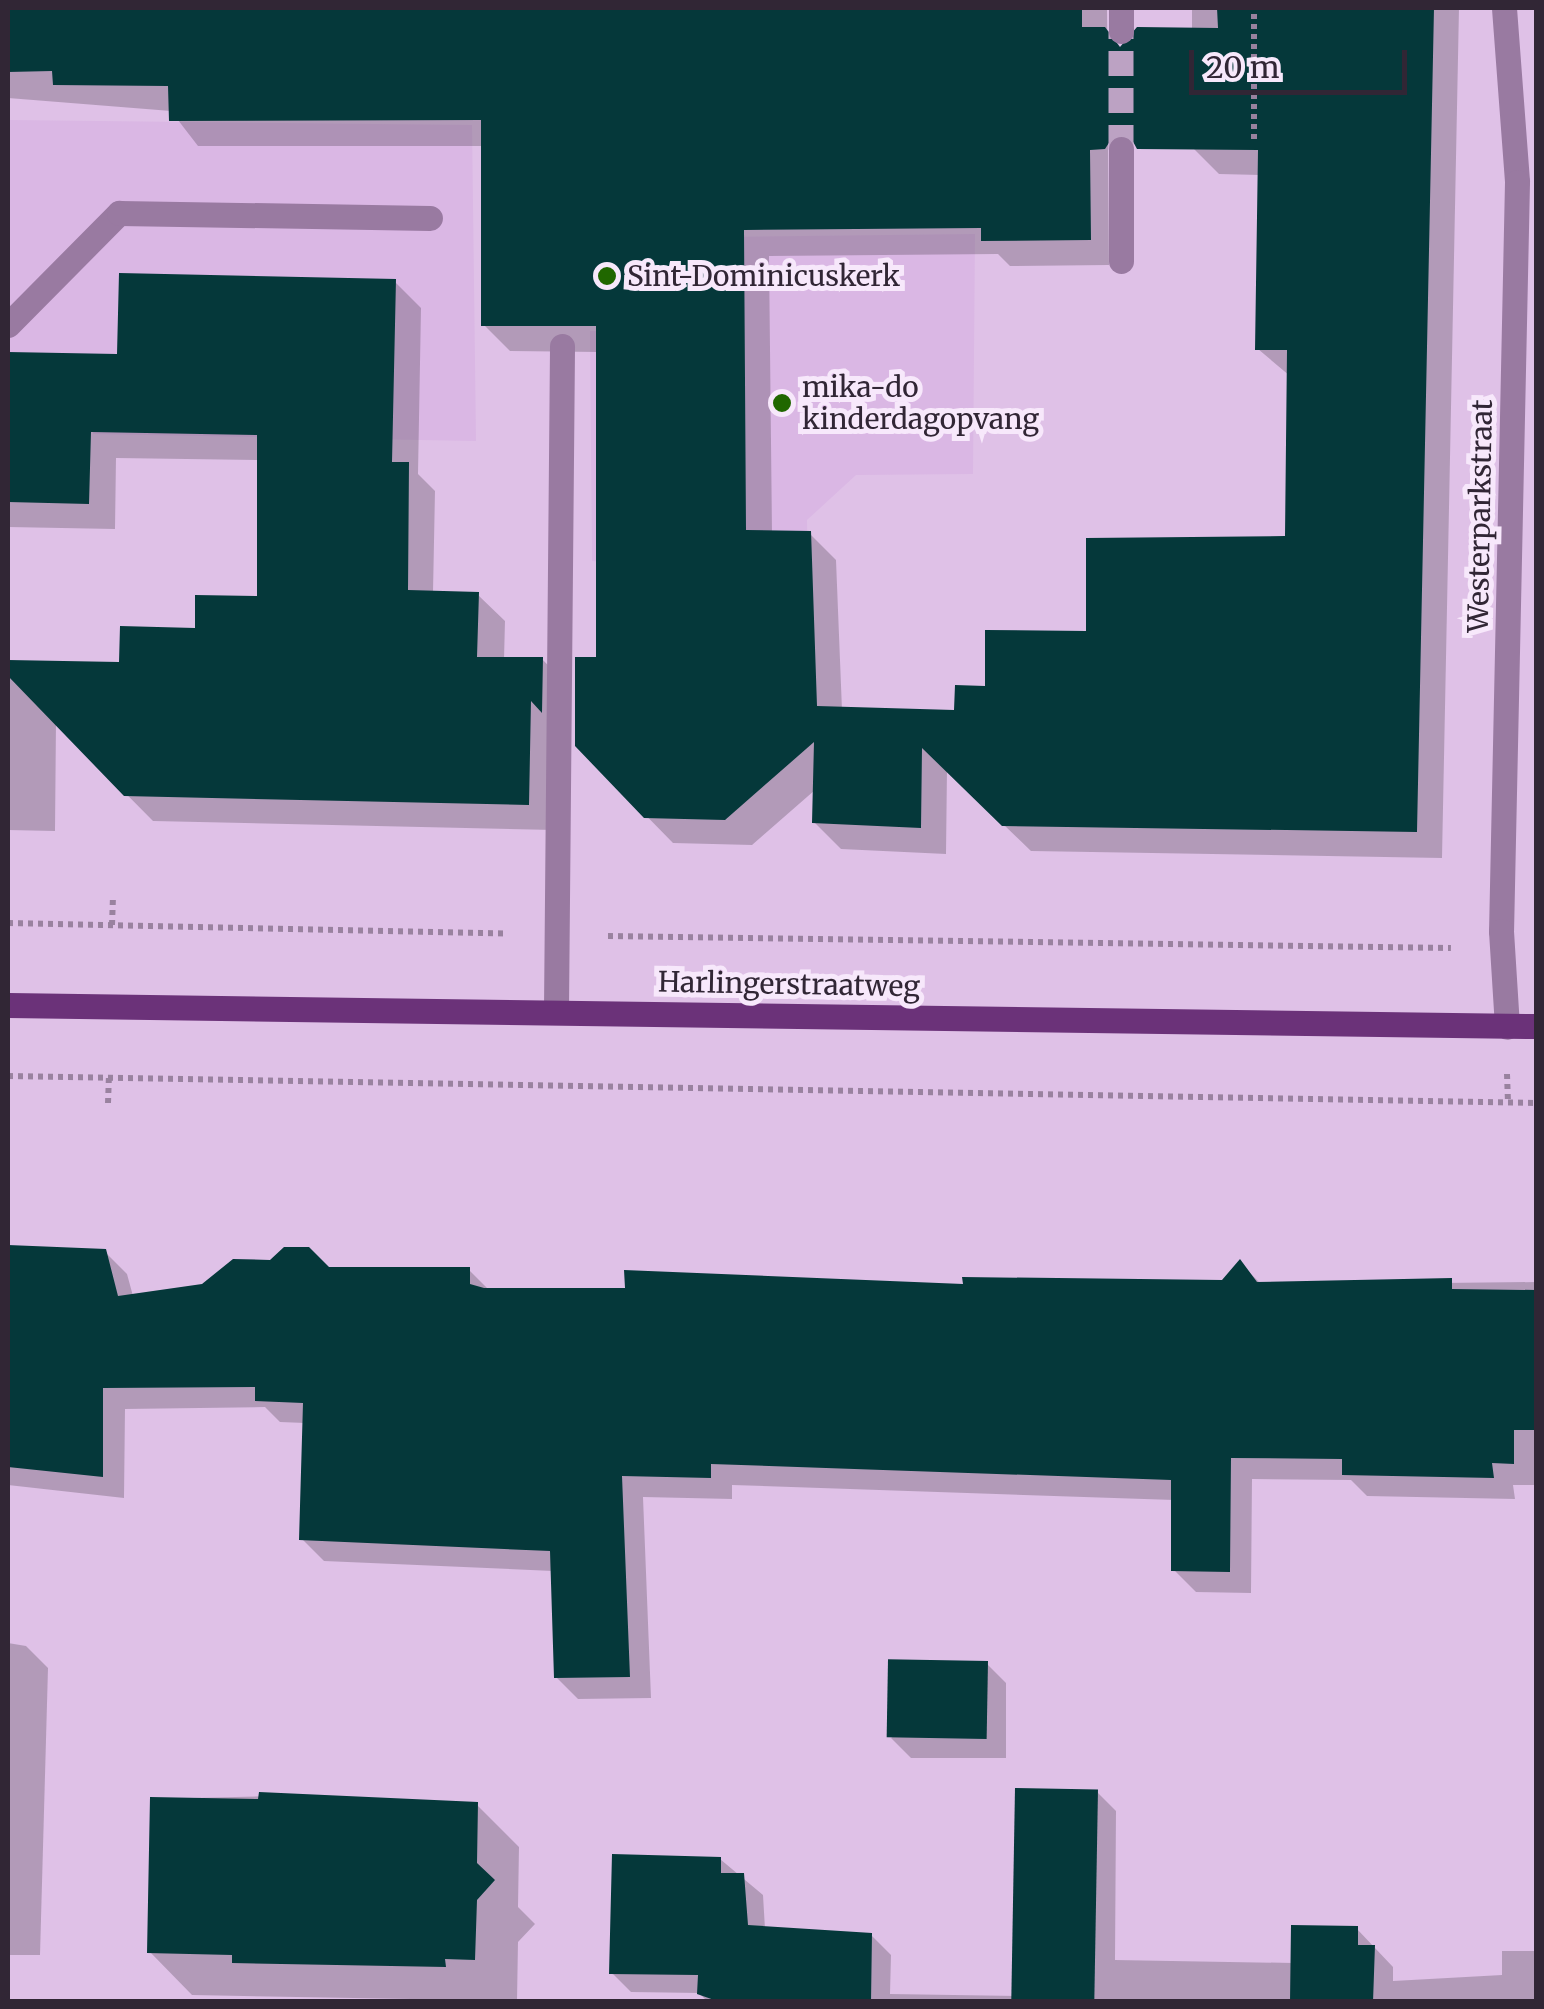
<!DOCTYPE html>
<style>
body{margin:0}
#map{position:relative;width:1544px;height:2009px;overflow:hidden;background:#dfc1e7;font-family:Merriweather,serif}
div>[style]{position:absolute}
.built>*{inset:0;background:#dab7e4}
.shadow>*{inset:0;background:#0003}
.building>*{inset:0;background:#05383a;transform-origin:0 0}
.minor-tunnel>*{height:25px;margin-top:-12.5px;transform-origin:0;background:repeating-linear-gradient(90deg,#bca2c3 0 25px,transparent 0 37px)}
.path>*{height:6px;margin-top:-3px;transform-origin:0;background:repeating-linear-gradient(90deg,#99829f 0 5px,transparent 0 10px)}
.minor>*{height:25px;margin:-12.5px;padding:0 12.5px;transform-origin:12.5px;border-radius:12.5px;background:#997aa1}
.major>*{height:25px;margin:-12.5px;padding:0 12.5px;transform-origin:12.5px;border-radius:12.5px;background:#6b3279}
.dots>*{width:28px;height:28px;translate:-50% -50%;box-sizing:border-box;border:5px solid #f7e8fb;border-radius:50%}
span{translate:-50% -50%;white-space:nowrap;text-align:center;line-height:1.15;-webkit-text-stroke:10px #f7e8fb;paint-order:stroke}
.poi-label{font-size:28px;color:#312635}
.left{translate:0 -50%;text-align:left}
.street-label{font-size:28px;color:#312635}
.frame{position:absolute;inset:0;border:10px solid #312635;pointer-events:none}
.scale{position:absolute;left:1189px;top:50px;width:218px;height:45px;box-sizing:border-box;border:5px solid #312635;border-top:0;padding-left:12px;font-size:30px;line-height:35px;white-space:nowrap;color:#312635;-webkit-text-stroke:8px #f7e8fb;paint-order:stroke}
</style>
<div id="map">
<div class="built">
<div style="clip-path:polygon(8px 120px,472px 125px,476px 441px,93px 434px,93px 356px,8px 354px)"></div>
<div style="clip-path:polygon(975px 234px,973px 474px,856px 475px,807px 520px,808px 580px,592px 561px,590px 331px,715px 331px,714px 237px)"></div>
</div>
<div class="shadow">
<div style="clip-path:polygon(8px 8px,1107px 8px,1109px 265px,1010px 266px,998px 254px,769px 256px,772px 533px,810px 534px,836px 560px,842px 710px,957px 713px,1089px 634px,1287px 539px,1290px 376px,1258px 349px,1260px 175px,1219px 174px,1192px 147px,1192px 8px,1459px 8px,1442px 858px,1031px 851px,947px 770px,946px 854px,841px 849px,814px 822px,815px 790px,752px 845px,673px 843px,577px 745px,598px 659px,598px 352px,510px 351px,484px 325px,483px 146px,198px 146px,171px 111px,8px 98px)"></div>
<div style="clip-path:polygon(395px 282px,421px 308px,418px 474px,435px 491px,433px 593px,478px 595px,505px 621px,504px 660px,542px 659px,568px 686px,554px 830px,153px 821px,56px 723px,55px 831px,8px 830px,8px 664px,122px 664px,260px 598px,260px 460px,116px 458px,115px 529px,8px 527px,8px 354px,120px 356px)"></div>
<div style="clip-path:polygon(105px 1252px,127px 1274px,133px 1296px,328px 1269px,469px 1270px,490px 1291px,1223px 1283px,1240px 1263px,1262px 1285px,1536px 1282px,1535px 1485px,1513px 1485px,1515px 1499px,1367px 1496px,1351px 1480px,1252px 1479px,1251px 1593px,1196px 1592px,1174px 1570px,1174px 1500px,732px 1485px,732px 1499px,643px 1497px,651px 1698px,578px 1699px,556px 1677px,553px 1571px,324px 1561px,302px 1539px,305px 1423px,280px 1422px,265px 1407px,125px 1409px,124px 1498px,8px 1485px,8px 1278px)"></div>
<div style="clip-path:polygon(8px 1643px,26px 1646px,48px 1668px,40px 1955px,8px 1955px)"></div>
<div style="clip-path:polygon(987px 1664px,1006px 1683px,1006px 1758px,911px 1758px,891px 1738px)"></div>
<div style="clip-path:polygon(1097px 1792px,1116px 1811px,1115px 1960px,1293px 1963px,1357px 1929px,1393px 1967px,1393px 1981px,1502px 1975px,1502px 1951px,1536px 1951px,1536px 2002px,708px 2002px,699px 1993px,631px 1992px,612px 1973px,720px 1859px,763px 1895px,765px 1929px,871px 1935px,891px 1955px,890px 1994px,1022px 1996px)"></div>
<div style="clip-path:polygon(313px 1795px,477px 1805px,519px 1847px,518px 1907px,535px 1924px,518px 1942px,517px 2001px,192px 1995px,150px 1952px,152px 1799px)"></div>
</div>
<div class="building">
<div style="clip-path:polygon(evenodd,8px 8px,1082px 8px,1082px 27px,1105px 27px,1120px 47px,1137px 27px,1218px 28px,1217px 8px,1434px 8px,1417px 832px,1002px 826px,922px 748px,921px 828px,812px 823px,814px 742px,725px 820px,644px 818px,575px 746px,575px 657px,596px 657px,596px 326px,481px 326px,481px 120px,169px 121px,168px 86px,53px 85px,52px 71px,8px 72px,8px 8px,1114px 135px,1130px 136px,1137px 149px,1258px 150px,1255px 350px,1287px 350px,1285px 536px,1086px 538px,1086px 631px,985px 630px,985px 686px,955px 685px,954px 710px,817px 706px,811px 531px,746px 530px,744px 230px,981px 228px,981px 241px,1091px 240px,1090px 150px,1105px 149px,1114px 135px)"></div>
<div style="clip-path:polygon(119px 273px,396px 279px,392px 462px,409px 462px,408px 590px,479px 592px,477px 657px,543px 657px,542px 713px,531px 701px,529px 805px,124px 796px,8px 676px,8px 660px,119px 662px,120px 626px,195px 628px,195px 595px,257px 596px,257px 435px,91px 432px,89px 504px,8px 502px,8px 352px,117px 354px)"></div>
<div style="clip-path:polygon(8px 1245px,106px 1249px,118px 1296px,202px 1284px,233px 1259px,270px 1260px,284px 1247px,309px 1247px,329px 1267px,470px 1267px,470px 1284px,484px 1288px,625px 1288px,624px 1270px,963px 1284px,962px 1277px,1222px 1280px,1240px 1259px,1257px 1282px,1452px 1278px,1452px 1289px,1536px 1290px,1536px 1430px,1514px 1430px,1514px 1464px,1492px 1463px,1494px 1478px,1342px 1475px,1342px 1459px,1231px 1458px,1230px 1572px,1171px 1571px,1171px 1480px,711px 1464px,711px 1478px,622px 1476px,630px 1677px,554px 1678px,550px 1551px,299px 1540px,303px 1403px,255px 1401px,255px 1387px,103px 1388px,103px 1477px,8px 1467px)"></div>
<div style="left:988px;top:1661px;width:78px;height:100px;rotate:91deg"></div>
<div style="left:1015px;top:1788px;width:83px;height:214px;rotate:1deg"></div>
<div style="clip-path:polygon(259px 1792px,478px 1802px,477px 1863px,495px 1880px,477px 1900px,475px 1960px,445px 1959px,446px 1967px,232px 1963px,232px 1955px,147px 1953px,150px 1797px,258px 1799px)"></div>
<div style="clip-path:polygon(612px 1854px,721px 1857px,721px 1873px,744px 1873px,748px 1925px,872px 1933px,871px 2002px,720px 2002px,697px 1994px,698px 1975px,609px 1974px)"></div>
<div style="clip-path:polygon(1291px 1925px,1358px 1926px,1358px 1945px,1375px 1945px,1373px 2002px,1290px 2002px)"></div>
</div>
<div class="minor-tunnel">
<div style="left:1121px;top:149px;width:118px;rotate:-90deg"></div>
</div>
<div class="path">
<div style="left:1254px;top:139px;width:131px;rotate:-90deg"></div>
<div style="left:8px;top:923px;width:498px;rotate:1.2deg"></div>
<div style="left:112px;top:925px;width:28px;rotate:-88deg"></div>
<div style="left:608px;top:936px;width:843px;rotate:0.82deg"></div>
<div style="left:1507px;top:1074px;width:29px;rotate:88deg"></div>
<div style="left:8px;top:1076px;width:1528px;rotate:1.01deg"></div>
<div style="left:108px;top:1103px;width:25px;rotate:-88deg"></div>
</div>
<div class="minor">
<div style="left:1504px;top:8px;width:174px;rotate:85.7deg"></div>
<div style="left:1517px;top:182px;width:749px;rotate:91.22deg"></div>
<div style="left:1501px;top:931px;width:96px;rotate:86.4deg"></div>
<div style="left:1121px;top:31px;width:23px;rotate:-90deg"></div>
<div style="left:1121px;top:261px;width:112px;rotate:-90deg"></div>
<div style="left:8px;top:325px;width:158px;rotate:-45.3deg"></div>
<div style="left:119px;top:213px;width:311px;rotate:0.9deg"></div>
<div style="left:556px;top:1009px;width:663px;rotate:-89.48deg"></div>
</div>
<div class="major">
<div style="left:8px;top:1005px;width:1528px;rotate:0.79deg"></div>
</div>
<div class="dots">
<div style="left:607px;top:276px;background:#206700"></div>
<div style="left:782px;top:403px;background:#206700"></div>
</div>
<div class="poi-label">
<span class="left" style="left:627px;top:276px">Sint-Dominicuskerk</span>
<span class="left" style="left:802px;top:403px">mika-do<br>kinderdagopvang</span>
</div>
<div class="street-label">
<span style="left:1480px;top:516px;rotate:-89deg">Westerparkstraat</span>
<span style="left:789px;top:984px;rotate:1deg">Harlingerstraatweg</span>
</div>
<div class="frame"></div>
<div class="scale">20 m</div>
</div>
